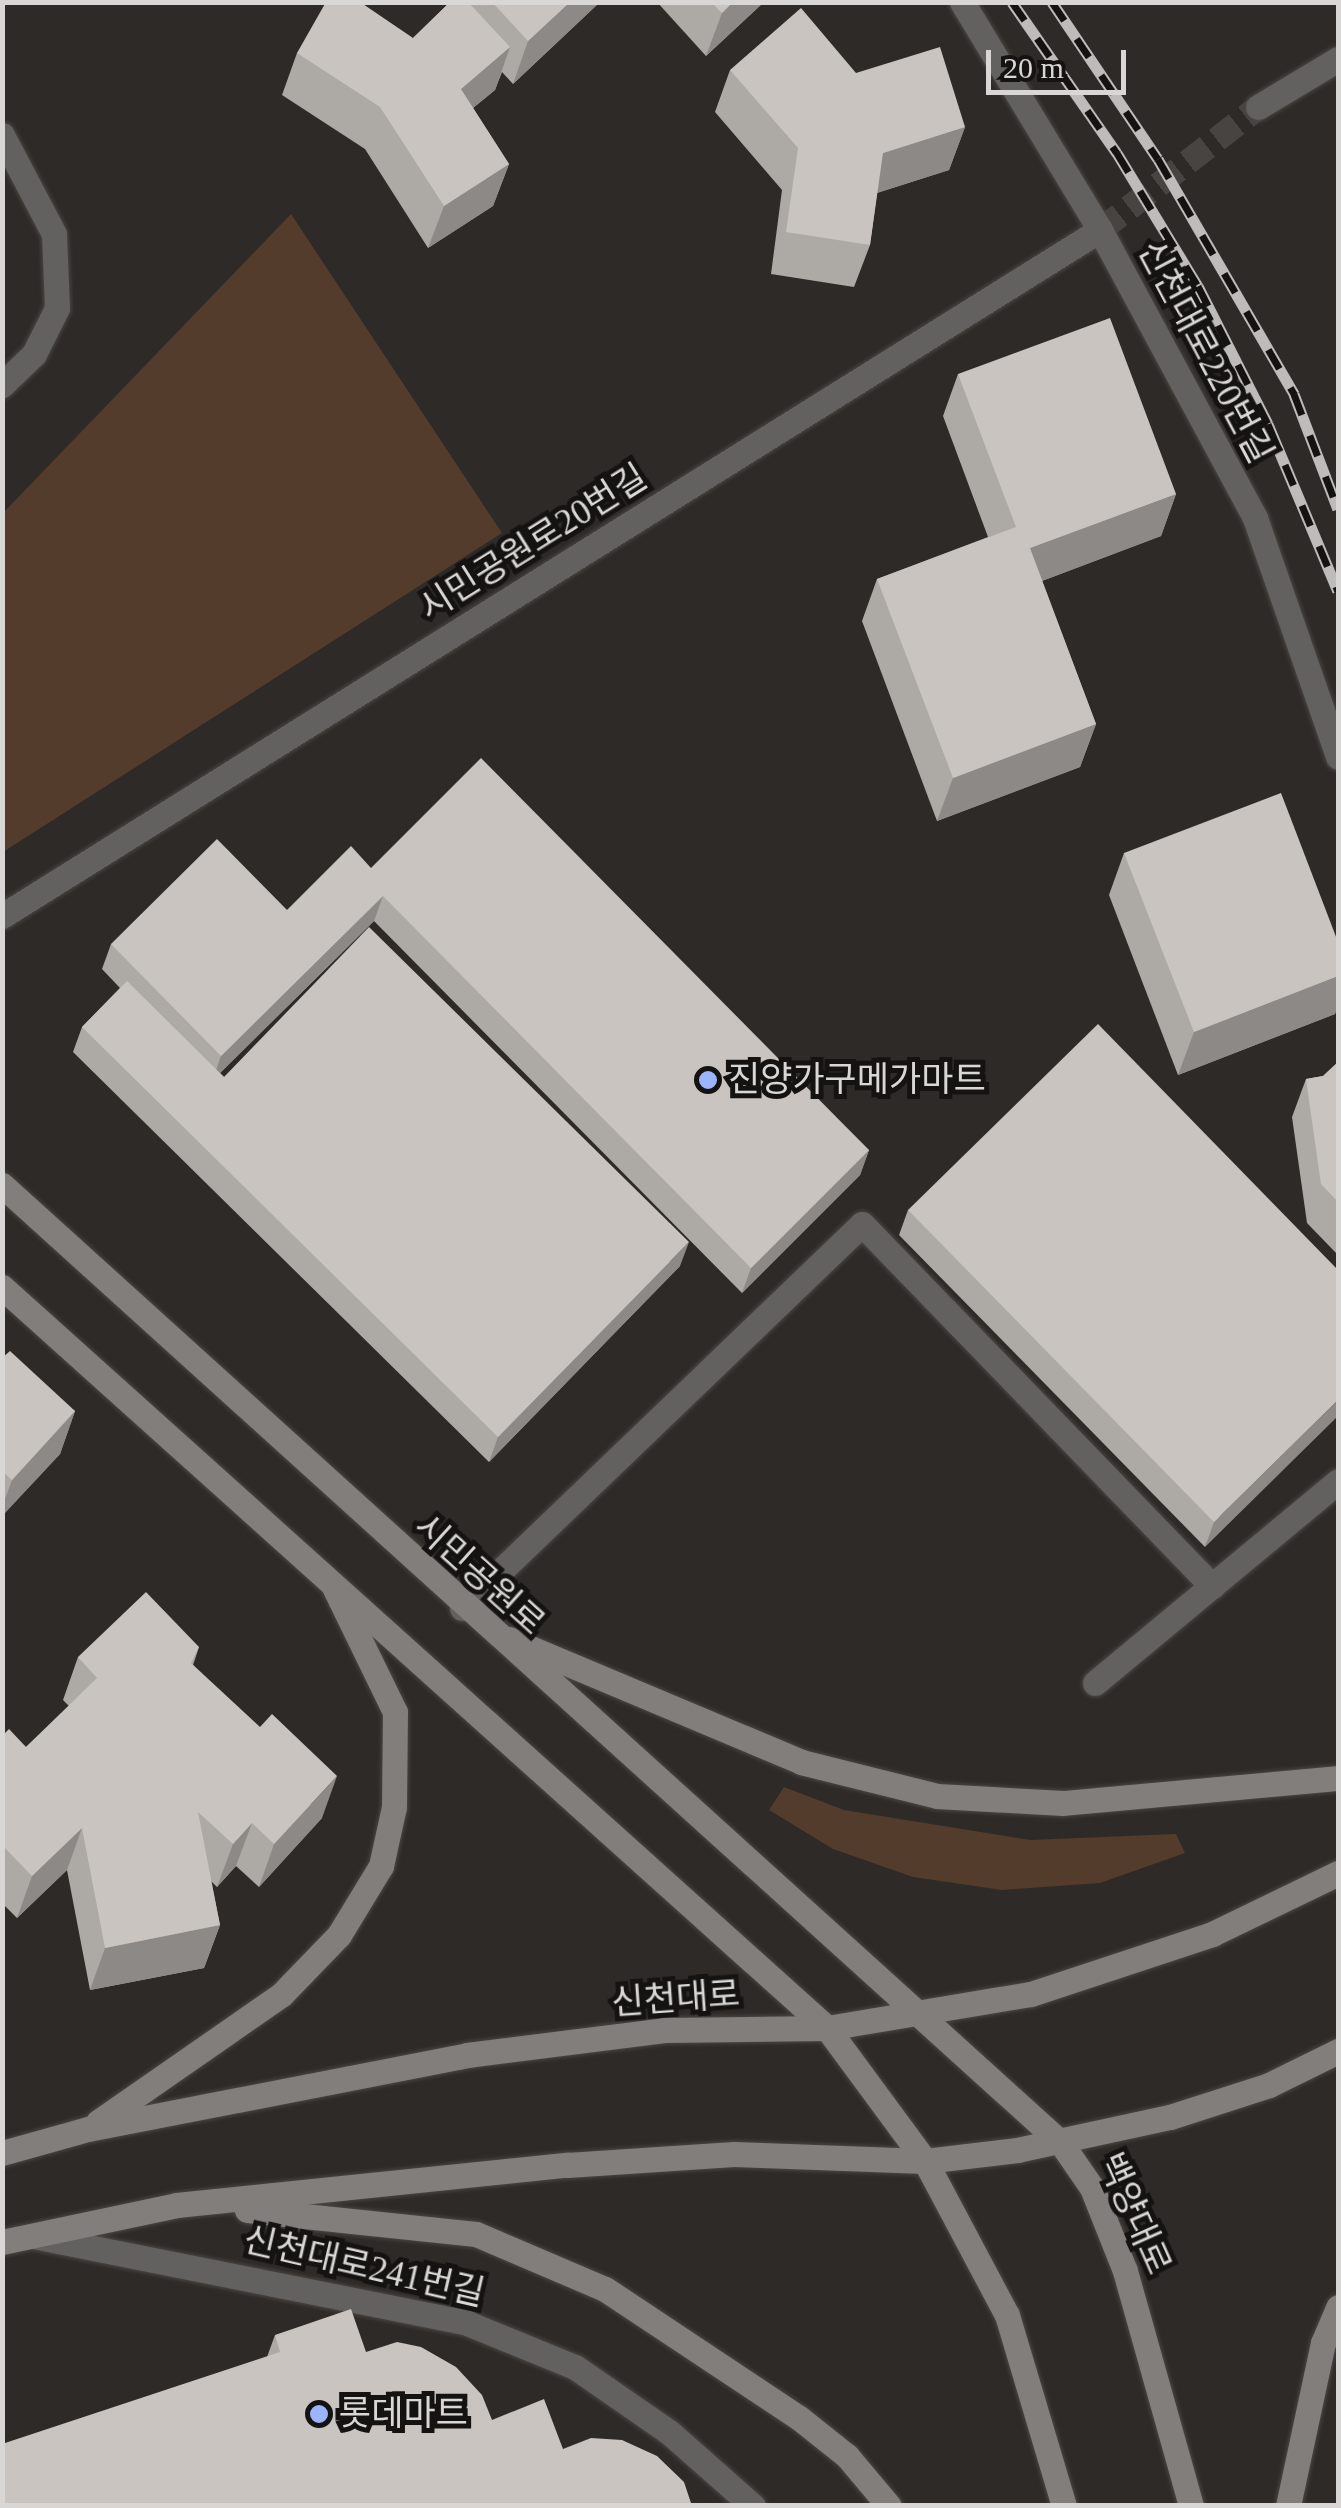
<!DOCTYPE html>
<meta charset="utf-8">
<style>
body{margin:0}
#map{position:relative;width:1341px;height:2508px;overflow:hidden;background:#2e2a27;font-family:"Times New Roman","Noto Sans KR",serif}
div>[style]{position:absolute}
.green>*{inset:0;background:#533c2b}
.minor-tunnel>*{height:25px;margin-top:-12.5px;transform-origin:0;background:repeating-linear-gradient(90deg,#484441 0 25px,transparent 0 37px)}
.roads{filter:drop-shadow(0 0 2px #494643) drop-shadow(0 0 2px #494643)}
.service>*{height:25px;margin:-12.5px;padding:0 12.5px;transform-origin:12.5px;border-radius:12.5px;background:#63615f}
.minor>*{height:25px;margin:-12.5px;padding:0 12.5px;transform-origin:12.5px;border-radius:12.5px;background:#63615f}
.tertiary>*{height:25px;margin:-12.5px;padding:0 12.5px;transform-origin:12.5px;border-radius:12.5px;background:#63615f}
.secondary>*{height:25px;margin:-12.5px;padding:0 12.5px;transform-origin:12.5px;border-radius:12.5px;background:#827e7c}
.rail>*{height:11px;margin-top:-5.5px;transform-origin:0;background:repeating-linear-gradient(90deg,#151312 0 22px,#bebcba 0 44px);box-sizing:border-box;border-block:2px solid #bebcba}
.wall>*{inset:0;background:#ada9a4}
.shaded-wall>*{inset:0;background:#8d8986}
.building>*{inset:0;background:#c9c4bf}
.dots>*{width:28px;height:28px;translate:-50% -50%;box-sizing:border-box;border:5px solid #151312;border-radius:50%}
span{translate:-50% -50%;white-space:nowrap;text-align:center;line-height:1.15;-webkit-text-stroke:10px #151312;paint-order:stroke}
.street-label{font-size:35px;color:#d9d7d5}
.poi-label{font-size:35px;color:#d9d7d5}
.left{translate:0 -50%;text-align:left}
.frame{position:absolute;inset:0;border:5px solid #d9d7d5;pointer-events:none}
.scale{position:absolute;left:986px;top:50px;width:140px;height:45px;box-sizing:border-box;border:5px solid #d9d7d5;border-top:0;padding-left:12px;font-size:30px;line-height:35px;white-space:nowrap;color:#d9d7d5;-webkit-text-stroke:8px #151312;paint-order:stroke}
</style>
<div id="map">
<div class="green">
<div style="clip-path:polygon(291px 214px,502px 533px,3px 852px,3px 513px)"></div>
<div style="clip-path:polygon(784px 1787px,844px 1810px,1030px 1840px,1176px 1834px,1185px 1853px,1100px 1883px,1002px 1890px,913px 1877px,833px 1849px,769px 1810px)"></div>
</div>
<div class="minor-tunnel">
<div style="left:1100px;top:230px;width:200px;rotate:-37.9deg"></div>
</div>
<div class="roads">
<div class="service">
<div style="left:2px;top:135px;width:112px;rotate:62.3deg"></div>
<div style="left:54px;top:234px;width:74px;rotate:87.7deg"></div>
<div style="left:57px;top:308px;width:51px;rotate:116.6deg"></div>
<div style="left:34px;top:354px;width:45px;rotate:135.9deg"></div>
<div style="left:462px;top:1608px;width:554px;rotate:-43.83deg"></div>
<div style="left:862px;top:1224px;width:504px;rotate:45.97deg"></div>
<div style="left:1095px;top:1683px;width:316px;rotate:-39.7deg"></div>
</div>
<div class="minor">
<div style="left:1258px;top:107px;width:93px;rotate:-31deg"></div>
<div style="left:2px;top:916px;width:1295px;rotate:-32deg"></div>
<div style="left:33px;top:2236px;width:443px;rotate:11.3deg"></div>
<div style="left:467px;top:2323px;width:117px;rotate:22.2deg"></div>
<div style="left:575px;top:2367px;width:114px;rotate:34.7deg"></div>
<div style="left:669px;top:2432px;width:112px;rotate:41.4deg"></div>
</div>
<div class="tertiary">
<div style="left:962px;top:2px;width:267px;rotate:58.8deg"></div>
<div style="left:1100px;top:230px;width:327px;rotate:61.7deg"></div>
<div style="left:1255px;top:518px;width:253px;rotate:70.8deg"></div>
</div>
<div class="secondary">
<div style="left:2px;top:1185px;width:1428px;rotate:42.13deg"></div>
<div style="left:1061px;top:2143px;width:55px;rotate:55.4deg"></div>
<div style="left:1092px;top:2188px;width:89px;rotate:68.3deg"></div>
<div style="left:1125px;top:2271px;width:244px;rotate:74.3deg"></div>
<div style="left:2px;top:1287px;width:1109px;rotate:41.93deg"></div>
<div style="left:827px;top:2028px;width:165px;rotate:53.6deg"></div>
<div style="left:925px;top:2161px;width:174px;rotate:62deg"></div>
<div style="left:1007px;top:2315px;width:199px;rotate:73.4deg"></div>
<div style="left:509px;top:1639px;width:317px;rotate:22.8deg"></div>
<div style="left:801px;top:1762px;width:140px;rotate:14deg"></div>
<div style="left:937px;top:1796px;width:126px;rotate:3.2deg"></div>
<div style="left:1063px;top:1803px;width:276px;rotate:-5.2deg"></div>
<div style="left:98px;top:2122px;width:224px;rotate:-34.8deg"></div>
<div style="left:282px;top:1994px;width:82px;rotate:-46deg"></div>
<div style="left:339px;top:1935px;width:81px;rotate:-58.7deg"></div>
<div style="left:381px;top:1866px;width:60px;rotate:-77.6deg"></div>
<div style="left:394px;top:1807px;width:95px;rotate:-89.4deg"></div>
<div style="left:395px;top:1712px;width:137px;rotate:-116deg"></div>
<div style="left:2px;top:2153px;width:89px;rotate:-15.6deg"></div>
<div style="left:88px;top:2129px;width:386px;rotate:-11deg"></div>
<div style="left:467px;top:2055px;width:199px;rotate:-7.2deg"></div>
<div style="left:664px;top:2030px;width:163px;rotate:-0.7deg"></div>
<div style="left:827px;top:2028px;width:207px;rotate:-9.5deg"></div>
<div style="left:1031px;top:1994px;width:191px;rotate:-18.3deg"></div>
<div style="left:1212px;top:1934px;width:140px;rotate:-25.8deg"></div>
<div style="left:247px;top:2210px;width:230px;rotate:6deg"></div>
<div style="left:476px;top:2234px;width:140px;rotate:23.1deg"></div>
<div style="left:605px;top:2289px;width:232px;rotate:33.6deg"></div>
<div style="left:798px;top:2417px;width:63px;rotate:38.5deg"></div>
<div style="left:847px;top:2456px;width:65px;rotate:50deg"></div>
<div style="left:2px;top:2242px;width:179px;rotate:-11.9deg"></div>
<div style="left:177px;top:2205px;width:392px;rotate:-5.9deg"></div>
<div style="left:567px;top:2165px;width:167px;rotate:-3.8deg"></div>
<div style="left:734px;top:2154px;width:191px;rotate:2.1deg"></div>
<div style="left:925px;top:2161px;width:93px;rotate:-6.8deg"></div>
<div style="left:1017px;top:2150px;width:157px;rotate:-12.2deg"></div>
<div style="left:1170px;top:2117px;width:104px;rotate:-17.9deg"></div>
<div style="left:1269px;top:2085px;width:77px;rotate:-26.2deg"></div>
<div style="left:1288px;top:2506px;width:167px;rotate:-77.9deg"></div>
<div style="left:1323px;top:2343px;width:39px;rotate:-67deg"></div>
</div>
</div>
<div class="rail">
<div style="left:1012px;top:2px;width:184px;rotate:55.2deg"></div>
<div style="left:1117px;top:153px;width:156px;rotate:58.7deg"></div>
<div style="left:1198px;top:286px;width:155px;rotate:63.1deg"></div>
<div style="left:1268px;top:424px;width:181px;rotate:67.3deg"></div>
<div style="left:1052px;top:2px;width:189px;rotate:56deg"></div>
<div style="left:1158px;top:159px;width:272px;rotate:59.9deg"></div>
<div style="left:1294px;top:394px;width:123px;rotate:69.1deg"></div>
</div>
<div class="wall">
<div style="clip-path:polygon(450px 2px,600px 2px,513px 84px,502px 72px,495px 90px,473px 108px,509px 164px,493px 206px,428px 248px,365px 149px,282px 95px,297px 53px,413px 38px)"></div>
<div style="clip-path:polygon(657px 2px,764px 2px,706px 56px)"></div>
<div style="clip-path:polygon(730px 70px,856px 73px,965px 127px,949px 170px,877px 193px,870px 245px,854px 287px,771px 274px,782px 190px,715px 112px)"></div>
<div style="clip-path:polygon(958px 374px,1176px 494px,1161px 536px,1042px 581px,1096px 724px,1080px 767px,937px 821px,862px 621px,877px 579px,988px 537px,943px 416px)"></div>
<div style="clip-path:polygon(1124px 853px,1338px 942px,1338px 1004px,1335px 1014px,1178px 1075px,1109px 895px)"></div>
<div style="clip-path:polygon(371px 868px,869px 1150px,860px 1175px,742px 1293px,374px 921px,220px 1073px,224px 1077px,680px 1266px,489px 1462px,73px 1052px,82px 1027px,120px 988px,102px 969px,111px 944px,287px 910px)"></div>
<div style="clip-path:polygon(1338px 1062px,1338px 1255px,1307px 1223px,1292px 1117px,1306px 1079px,1323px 1076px)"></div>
<div style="clip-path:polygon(908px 1210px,1338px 1270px,1205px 1547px,899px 1235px)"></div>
<div style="clip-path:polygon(2px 1358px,75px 1411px,60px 1454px,2px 1516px)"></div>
<div style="clip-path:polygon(199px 1647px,193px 1665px,322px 1818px,259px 1887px,236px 1866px,217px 1887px,211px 1881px,220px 1925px,204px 1968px,90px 1990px,67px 1870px,17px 1918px,2px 1903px,2px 1736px,26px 1747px,69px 1706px,63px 1700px,78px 1657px)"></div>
<div style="clip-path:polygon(275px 2335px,366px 2352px,492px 2420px,563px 2449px,267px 2357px)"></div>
</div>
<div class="shaded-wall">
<div style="clip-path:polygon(570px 2px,600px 2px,513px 84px,528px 41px)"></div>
<div style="clip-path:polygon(733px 2px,764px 2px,706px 56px,722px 13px)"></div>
<div style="clip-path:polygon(510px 47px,495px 90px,445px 131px,461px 89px)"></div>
<div style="clip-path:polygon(965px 127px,949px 170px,867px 196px,883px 153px)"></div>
<div style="clip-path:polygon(509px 164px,493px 206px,428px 248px,444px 206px)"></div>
<div style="clip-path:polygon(1176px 494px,1161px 536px,1015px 591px,1030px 548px)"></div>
<div style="clip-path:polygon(1096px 724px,1080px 767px,937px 821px,953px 778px)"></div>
<div style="clip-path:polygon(383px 896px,374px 921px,212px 1081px,221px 1056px)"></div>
<div style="clip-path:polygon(1338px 976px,1338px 1004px,1335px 1014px,1178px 1075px,1194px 1032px)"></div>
<div style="clip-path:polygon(869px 1150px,860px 1175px,742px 1293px,751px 1268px)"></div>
<div style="clip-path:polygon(689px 1242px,680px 1266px,489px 1462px,498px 1437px)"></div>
<div style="clip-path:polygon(1338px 1400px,1338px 1416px,1205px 1547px,1214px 1522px)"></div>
<div style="clip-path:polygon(75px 1411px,60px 1454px,2px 1516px,2px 1507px,12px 1480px)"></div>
<div style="clip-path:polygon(337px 1776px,322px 1818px,259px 1887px,274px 1844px)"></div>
<div style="clip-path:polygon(252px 1823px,236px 1866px,217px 1887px,233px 1844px)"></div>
<div style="clip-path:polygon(82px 1828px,67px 1870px,17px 1918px,32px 1876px)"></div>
<div style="clip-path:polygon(220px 1925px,204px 1968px,90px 1990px,105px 1948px)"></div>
</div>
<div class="building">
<div style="clip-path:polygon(326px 2px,360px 2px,413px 38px,450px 2px,468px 2px,510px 47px,461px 89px,509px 164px,444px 206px,380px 107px,297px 53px)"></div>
<div style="clip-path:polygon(492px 2px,570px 2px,528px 41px)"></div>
<div style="clip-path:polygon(711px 2px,733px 2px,722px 13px)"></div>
<div style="clip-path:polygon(801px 8px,856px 73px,940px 47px,965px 127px,883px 153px,870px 245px,786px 232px,798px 148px,730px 70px)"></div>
<div style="clip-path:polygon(1110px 318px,1176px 494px,1030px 548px,1096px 724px,953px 778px,877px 579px,1016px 527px,958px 374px)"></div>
<div style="clip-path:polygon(481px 758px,869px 1150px,751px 1268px,383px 896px,221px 1056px,111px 944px,217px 839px,287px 910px,351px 846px,371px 868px)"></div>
<div style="clip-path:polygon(1281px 793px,1338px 942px,1338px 976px,1194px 1032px,1124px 853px)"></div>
<div style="clip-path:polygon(369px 927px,689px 1242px,498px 1437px,82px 1027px,127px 981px,224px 1077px)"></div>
<div style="clip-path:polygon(1098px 1024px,1338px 1270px,1338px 1400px,1214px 1522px,908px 1210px)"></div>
<div style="clip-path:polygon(1338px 1062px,1338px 1202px,1321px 1184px,1306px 1079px,1323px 1076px)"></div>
<div style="clip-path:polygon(10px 1351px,75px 1411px,12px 1480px,2px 1471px,2px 1358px)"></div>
<div style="clip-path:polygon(146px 1592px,199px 1647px,191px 1663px,260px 1727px,272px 1714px,337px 1776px,274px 1844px,252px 1823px,233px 1844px,198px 1812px,220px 1925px,105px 1948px,82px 1828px,32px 1876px,2px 1845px,2px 1736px,9px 1729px,26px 1747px,97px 1678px,78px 1657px)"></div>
<div style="clip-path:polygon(351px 2309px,366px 2352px,397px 2342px,421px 2347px,456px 2367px,482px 2395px,492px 2420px,544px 2399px,563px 2449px,591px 2438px,622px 2440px,657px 2456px,684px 2482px,692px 2506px,2px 2506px,2px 2444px,280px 2352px,275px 2335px)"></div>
</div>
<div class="dots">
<div style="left:708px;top:1080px;background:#9cb4fd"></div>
<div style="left:319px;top:2414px;background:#9cb4fd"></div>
</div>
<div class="street-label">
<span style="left:1205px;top:352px;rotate:62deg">신천대로220번길</span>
<span style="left:533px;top:543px;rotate:-32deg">시민공원로20번길</span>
<span style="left:479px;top:1575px;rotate:42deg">시민공원로</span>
<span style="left:676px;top:1999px;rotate:-4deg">신천대로</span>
<span style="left:1134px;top:2214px;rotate:66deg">백양대로</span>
<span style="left:364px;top:2267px;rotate:13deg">신천대로241번길</span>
</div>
<div class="poi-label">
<span class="left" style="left:728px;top:1080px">진양가구메가마트</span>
<span class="left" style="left:339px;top:2414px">롯데마트</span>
</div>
<div class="frame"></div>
<div class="scale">20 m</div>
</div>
